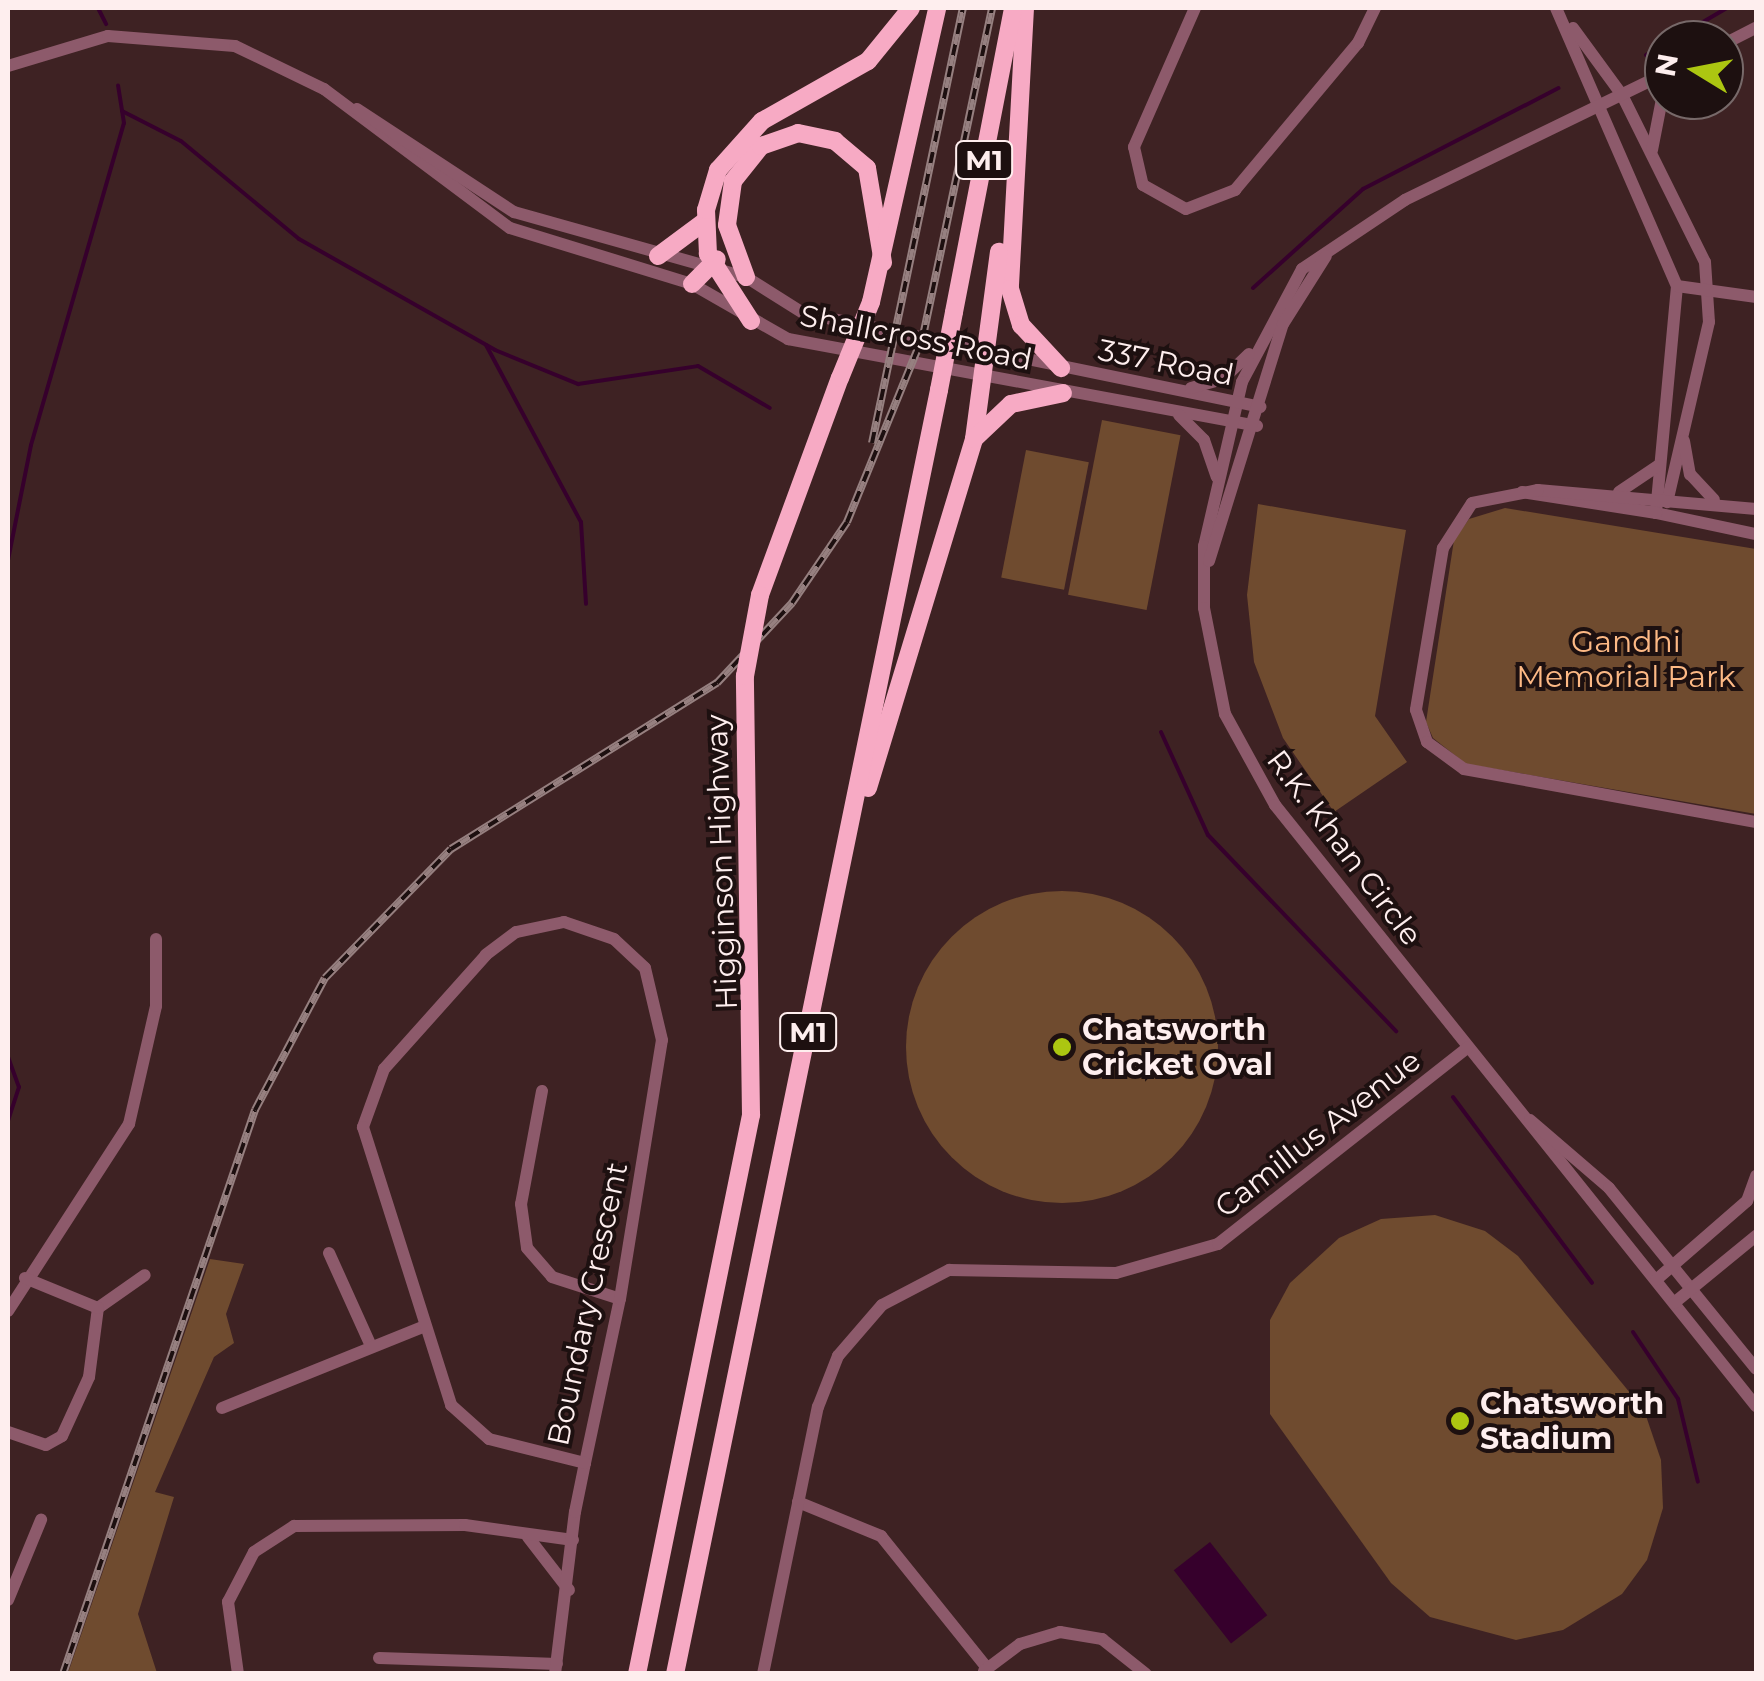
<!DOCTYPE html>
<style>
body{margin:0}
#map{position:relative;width:1764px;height:1681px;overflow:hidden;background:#3e2223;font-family:Montserrat,sans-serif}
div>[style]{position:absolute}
.green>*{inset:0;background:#6f4b2f;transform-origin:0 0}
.round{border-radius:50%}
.water>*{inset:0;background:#36002c;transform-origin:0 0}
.stream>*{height:4px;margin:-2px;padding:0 2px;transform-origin:2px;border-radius:2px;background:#36002c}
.minor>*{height:12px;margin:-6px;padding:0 6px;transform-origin:6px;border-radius:6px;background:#8d5a6b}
.highway>*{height:18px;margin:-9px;padding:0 9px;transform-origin:9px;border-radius:9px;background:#f7aac4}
.rail>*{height:8px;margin-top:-4px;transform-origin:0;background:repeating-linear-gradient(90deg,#1d1010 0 11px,#968080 0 22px);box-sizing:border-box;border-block:2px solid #968080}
.highway-bridge>*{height:18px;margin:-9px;padding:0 9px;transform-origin:9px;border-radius:9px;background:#f7aac4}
.dots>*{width:28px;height:28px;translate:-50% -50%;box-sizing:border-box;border:5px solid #1d1010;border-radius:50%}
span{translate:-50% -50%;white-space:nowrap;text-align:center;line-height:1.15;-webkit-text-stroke:8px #1d1010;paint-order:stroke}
.shield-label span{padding:2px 8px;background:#1d1010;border:2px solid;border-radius:8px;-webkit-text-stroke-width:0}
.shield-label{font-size:28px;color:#feeeee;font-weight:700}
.street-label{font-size:30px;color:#feeeee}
.park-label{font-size:30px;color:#fdb985}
.poi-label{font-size:30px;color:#feeeee;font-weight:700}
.left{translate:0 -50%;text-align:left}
.frame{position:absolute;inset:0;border:10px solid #feeeee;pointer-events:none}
.north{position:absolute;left:1644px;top:20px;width:100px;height:100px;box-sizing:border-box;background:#1d1010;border:2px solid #776969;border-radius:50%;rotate:280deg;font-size:28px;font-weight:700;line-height:40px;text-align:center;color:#feeeee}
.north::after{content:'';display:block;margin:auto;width:35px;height:45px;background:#acc611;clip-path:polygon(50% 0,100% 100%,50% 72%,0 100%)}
</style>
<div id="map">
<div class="green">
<div style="left:1102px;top:420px;width:80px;height:178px;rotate:11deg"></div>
<div style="left:1026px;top:450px;width:64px;height:130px;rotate:11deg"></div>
<div style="clip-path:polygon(1258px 504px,1406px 530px,1375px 716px,1407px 762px,1334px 812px,1283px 738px,1254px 662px,1247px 595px)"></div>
<div style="clip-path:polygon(1505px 508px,1756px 549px,1756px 814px,1466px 764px,1433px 738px,1426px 722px,1454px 540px,1469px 519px)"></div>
<div class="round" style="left:906px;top:891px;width:312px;height:312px"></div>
<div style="clip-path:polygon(1435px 1215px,1485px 1231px,1518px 1256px,1644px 1410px,1661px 1460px,1663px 1508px,1647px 1560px,1622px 1594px,1563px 1630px,1516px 1640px,1430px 1617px,1391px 1583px,1270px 1414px,1270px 1320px,1290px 1283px,1339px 1238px,1381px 1219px)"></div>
<div style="clip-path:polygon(210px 1259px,244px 1264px,226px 1314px,234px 1343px,214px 1357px,155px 1492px,174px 1497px,138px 1614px,157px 1673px,68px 1673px)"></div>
</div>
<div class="water">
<div style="left:1210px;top:1542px;width:93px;height:46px;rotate:52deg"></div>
</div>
<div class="stream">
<div style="left:98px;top:8px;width:18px;rotate:63deg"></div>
<div style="left:1672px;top:40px;width:64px;rotate:-30.2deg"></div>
<div style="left:1646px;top:55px;width:21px;rotate:-29deg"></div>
<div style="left:122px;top:111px;width:66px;rotate:27deg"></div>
<div style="left:181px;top:141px;width:153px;rotate:39.7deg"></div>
<div style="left:299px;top:239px;width:225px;rotate:29.5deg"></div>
<div style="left:495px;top:350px;width:90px;rotate:22.3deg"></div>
<div style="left:578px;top:384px;width:121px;rotate:-8.5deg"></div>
<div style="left:698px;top:366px;width:83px;rotate:30.3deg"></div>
<div style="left:1253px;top:288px;width:148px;rotate:-42deg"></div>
<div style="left:1363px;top:189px;width:220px;rotate:-27.3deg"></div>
<div style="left:486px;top:345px;width:201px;rotate:61.8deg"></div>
<div style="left:581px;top:522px;width:82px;rotate:86.5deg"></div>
<div style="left:8px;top:560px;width:117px;rotate:-78.7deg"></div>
<div style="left:31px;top:445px;width:335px;rotate:-73.9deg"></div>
<div style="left:124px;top:123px;width:38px;rotate:-99deg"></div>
<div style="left:1161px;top:732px;width:113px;rotate:65.5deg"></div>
<div style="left:1208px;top:835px;width:272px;rotate:46.2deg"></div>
<div style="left:8px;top:895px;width:111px;rotate:90deg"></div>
<div style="left:8px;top:1057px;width:32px;rotate:70deg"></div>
<div style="left:19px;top:1087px;width:36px;rotate:108deg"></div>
<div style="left:1453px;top:1097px;width:232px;rotate:53.2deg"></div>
<div style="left:1633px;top:1332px;width:81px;rotate:56.1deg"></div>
<div style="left:1678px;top:1399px;width:85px;rotate:76.5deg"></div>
</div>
<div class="minor">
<div style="left:1195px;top:8px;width:152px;rotate:113.7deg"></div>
<div style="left:1134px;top:147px;width:39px;rotate:77deg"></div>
<div style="left:1143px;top:185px;width:49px;rotate:29.2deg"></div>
<div style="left:1186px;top:209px;width:53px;rotate:-21.2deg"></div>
<div style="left:1235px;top:190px;width:192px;rotate:-50.1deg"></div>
<div style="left:1358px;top:43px;width:39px;rotate:-64deg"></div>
<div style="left:1556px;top:8px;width:303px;rotate:66.5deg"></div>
<div style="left:1677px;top:286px;width:228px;rotate:95.3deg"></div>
<div style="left:1656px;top:513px;width:102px;rotate:11.9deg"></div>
<div style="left:1573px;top:28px;width:83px;rotate:53.8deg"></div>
<div style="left:1622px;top:95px;width:186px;rotate:63.6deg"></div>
<div style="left:1705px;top:262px;width:60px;rotate:86.2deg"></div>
<div style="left:1709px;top:322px;width:185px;rotate:103.1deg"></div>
<div style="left:1724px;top:44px;width:36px;rotate:-27deg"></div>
<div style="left:8px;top:66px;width:104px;rotate:-16.7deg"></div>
<div style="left:108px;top:36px;width:127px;rotate:4.5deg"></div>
<div style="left:235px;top:46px;width:99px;rotate:25.8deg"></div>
<div style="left:324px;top:89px;width:232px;rotate:36.8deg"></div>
<div style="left:510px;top:228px;width:190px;rotate:17.1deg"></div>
<div style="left:692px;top:284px;width:111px;rotate:29.8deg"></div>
<div style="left:788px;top:339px;width:477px;rotate:10.5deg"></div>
<div style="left:1664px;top:74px;width:288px;rotate:154.1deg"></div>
<div style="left:1405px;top:200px;width:124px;rotate:146.2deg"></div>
<div style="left:1302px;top:269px;width:128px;rotate:118deg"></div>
<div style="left:1242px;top:382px;width:168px;rotate:103deg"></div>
<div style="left:1204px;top:546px;width:62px;rotate:90deg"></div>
<div style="left:1204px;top:608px;width:108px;rotate:78.8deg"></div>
<div style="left:1225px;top:714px;width:104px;rotate:61.2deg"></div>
<div style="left:1275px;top:805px;width:770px;rotate:51.33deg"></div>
<div style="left:357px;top:109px;width:188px;rotate:33.3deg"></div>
<div style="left:514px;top:212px;width:241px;rotate:15.7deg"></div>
<div style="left:746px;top:277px;width:67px;rotate:32.3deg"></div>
<div style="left:803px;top:313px;width:467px;rotate:11.6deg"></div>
<div style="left:1652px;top:150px;width:62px;rotate:-78.9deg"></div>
<div style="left:1677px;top:286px;width:80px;rotate:7.9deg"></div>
<div style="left:1191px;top:388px;width:33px;rotate:-16deg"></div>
<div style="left:1223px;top:379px;width:36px;rotate:-44deg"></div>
<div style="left:1179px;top:415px;width:35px;rotate:45deg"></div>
<div style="left:1204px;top:440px;width:39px;rotate:71deg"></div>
<div style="left:1684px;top:441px;width:34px;rotate:80deg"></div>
<div style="left:1690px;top:474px;width:35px;rotate:47deg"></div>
<div style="left:1522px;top:492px;width:136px;rotate:8.9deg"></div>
<div style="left:1619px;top:492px;width:48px;rotate:-34deg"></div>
<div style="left:1756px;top:509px;width:219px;rotate:-175deg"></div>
<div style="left:1538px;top:490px;width:67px;rotate:168.9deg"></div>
<div style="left:1472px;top:503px;width:54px;rotate:122.8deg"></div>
<div style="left:1443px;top:548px;width:164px;rotate:99.5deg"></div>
<div style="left:1416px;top:710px;width:34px;rotate:71deg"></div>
<div style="left:1427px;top:742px;width:46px;rotate:36.1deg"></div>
<div style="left:1464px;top:769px;width:297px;rotate:10.3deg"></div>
<div style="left:1209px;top:561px;width:248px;rotate:-72.7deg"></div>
<div style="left:1283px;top:324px;width:80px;rotate:-57.7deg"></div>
<div style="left:542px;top:1091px;width:115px;rotate:100.5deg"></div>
<div style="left:521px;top:1204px;width:44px;rotate:82.2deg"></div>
<div style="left:527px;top:1248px;width:38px;rotate:49deg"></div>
<div style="left:552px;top:1277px;width:71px;rotate:17.9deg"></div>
<div style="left:1530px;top:1120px;width:104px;rotate:40.7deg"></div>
<div style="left:1609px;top:1188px;width:233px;rotate:50.9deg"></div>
<div style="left:329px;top:1253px;width:100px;rotate:65.7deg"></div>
<div style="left:1656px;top:1280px;width:121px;rotate:-41deg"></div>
<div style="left:1747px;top:1201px;width:27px;rotate:-70deg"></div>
<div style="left:1674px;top:1303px;width:106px;rotate:-39.3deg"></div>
<div style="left:98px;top:1308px;width:57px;rotate:-35.1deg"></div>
<div style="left:8px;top:1311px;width:223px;rotate:-57.1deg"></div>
<div style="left:129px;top:1124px;width:121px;rotate:-77.1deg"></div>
<div style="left:156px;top:1006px;width:67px;rotate:-90deg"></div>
<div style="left:222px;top:1408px;width:216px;rotate:-22deg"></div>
<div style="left:8px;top:1432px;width:40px;rotate:18.9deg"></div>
<div style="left:46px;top:1445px;width:18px;rotate:-29deg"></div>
<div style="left:62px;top:1436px;width:65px;rotate:-65.4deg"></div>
<div style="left:89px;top:1377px;width:70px;rotate:-82.6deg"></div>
<div style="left:98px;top:1308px;width:79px;rotate:-157.7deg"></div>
<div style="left:798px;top:1502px;width:90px;rotate:22.3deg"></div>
<div style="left:881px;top:1536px;width:169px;rotate:51.2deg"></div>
<div style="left:528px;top:1537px;width:67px;rotate:52.3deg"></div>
<div style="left:8px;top:1600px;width:87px;rotate:-67.6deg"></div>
<div style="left:379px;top:1658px;width:178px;rotate:1.9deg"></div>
<div style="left:984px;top:1671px;width:45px;rotate:-36.9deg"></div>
<div style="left:1020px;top:1644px;width:42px;rotate:-16.7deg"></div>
<div style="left:1060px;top:1632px;width:43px;rotate:9.5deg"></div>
<div style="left:1102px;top:1639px;width:56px;rotate:38.5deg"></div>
<div style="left:238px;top:1674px;width:73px;rotate:-97.9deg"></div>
<div style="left:228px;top:1602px;width:56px;rotate:-62.5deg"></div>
<div style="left:254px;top:1552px;width:48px;rotate:-33deg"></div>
<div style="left:294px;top:1526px;width:171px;rotate:-0.3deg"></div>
<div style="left:465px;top:1525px;width:109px;rotate:7.9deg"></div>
<div style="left:555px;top:1674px;width:163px;rotate:-83deg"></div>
<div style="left:575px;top:1512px;width:50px;rotate:-78.5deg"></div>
<div style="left:585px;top:1463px;width:168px;rotate:-78deg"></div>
<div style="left:620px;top:1299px;width:262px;rotate:-80.8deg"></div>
<div style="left:662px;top:1040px;width:74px;rotate:-103.3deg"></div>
<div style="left:645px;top:968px;width:42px;rotate:-136.9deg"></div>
<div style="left:614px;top:939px;width:53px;rotate:-161.2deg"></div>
<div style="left:564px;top:922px;width:49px;rotate:168.2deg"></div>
<div style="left:516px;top:932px;width:38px;rotate:143deg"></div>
<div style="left:486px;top:955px;width:153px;rotate:131.8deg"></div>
<div style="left:384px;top:1069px;width:62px;rotate:109.9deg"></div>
<div style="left:363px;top:1127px;width:292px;rotate:72.4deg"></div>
<div style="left:451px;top:1405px;width:51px;rotate:41.8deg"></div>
<div style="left:489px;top:1439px;width:99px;rotate:14deg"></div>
<div style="left:763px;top:1674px;width:273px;rotate:-78.4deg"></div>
<div style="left:818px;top:1407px;width:55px;rotate:-68.6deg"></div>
<div style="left:838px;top:1356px;width:67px;rotate:-49.2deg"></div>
<div style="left:882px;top:1305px;width:76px;rotate:-27.6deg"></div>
<div style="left:949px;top:1270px;width:167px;rotate:1deg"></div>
<div style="left:1116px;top:1273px;width:106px;rotate:-15.9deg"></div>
<div style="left:1218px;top:1244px;width:318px;rotate:-38.2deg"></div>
</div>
<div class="highway">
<div style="left:1025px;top:8px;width:281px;rotate:93.1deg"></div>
<div style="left:1010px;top:289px;width:38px;rotate:73deg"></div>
<div style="left:1021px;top:325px;width:59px;rotate:47.1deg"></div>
<div style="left:658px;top:256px;width:57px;rotate:-36.5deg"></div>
<div style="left:746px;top:277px;width:55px;rotate:-110.1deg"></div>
<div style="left:727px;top:225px;width:44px;rotate:-82.2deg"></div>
<div style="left:733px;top:181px;width:45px;rotate:-51.3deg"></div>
<div style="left:761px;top:146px;width:39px;rotate:-19deg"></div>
<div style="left:798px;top:133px;width:38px;rotate:12deg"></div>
<div style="left:835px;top:141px;width:42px;rotate:40.2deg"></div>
<div style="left:867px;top:168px;width:96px;rotate:80.4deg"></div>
<div style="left:692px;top:284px;width:35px;rotate:-45deg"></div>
<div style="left:871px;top:302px;width:301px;rotate:-77.3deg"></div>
<div style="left:954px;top:312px;width:310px;rotate:-79deg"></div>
<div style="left:751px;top:321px;width:80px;rotate:-122.7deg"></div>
<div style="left:708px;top:254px;width:44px;rotate:-92.6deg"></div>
<div style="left:706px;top:210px;width:42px;rotate:-73.3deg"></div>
<div style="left:718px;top:170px;width:66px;rotate:-48.1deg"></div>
<div style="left:762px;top:121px;width:122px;rotate:-29.5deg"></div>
<div style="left:868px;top:61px;width:68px;rotate:-50.9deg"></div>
<div style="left:974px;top:439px;width:189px;rotate:-82.4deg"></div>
<div style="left:760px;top:595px;width:231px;rotate:-69.8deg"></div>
<div style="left:868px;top:788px;width:365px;rotate:-73.1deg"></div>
<div style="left:974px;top:439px;width:51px;rotate:-43.4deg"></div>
<div style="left:1011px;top:404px;width:53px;rotate:-11.9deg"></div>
<div style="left:637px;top:1674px;width:571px;rotate:-78.47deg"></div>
<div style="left:751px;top:1115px;width:439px;rotate:-90.8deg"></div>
<div style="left:675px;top:1674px;width:1311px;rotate:-78.38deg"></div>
</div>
<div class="rail">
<div style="left:872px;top:443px;width:444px;rotate:-78.2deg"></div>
<div style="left:63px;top:1674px;width:596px;rotate:-71.2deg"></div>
<div style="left:255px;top:1110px;width:149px;rotate:-62.1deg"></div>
<div style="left:325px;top:978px;width:180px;rotate:-45.7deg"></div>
<div style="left:451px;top:849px;width:314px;rotate:-32deg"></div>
<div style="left:717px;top:683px;width:110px;rotate:-46.8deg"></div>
<div style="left:792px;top:603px;width:98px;rotate:-55.8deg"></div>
<div style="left:847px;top:522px;width:201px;rotate:-67.8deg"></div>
<div style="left:923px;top:336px;width:335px;rotate:-78.1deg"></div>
</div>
<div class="highway-bridge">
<div style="left:840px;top:378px;width:82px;rotate:-67.8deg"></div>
<div style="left:939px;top:390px;width:79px;rotate:-79.1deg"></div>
<div style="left:745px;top:676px;width:82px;rotate:-79.5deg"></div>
</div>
<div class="dots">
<div style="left:1062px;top:1047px;background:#acc611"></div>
<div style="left:1460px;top:1421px;background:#acc611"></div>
</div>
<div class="shield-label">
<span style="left:984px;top:160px">M1</span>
<span style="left:808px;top:1032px">M1</span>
</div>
<div class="street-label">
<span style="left:916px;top:338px;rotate:11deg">Shallcross Road</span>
<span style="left:1166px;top:363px;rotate:11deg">337 Road</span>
<span style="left:1344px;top:848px;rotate:53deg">R.K. Khan Circle</span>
<span style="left:722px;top:862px;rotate:-92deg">Higginson Highway</span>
<span style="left:1318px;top:1134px;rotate:-38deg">Camillus Avenue</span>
<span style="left:588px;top:1304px;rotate:-78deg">Boundary Crescent</span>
</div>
<div class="park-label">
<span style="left:1626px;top:659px">Gandhi<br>Memorial Park</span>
</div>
<div class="poi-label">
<span class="left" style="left:1082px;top:1047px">Chatsworth<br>Cricket Oval</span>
<span class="left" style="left:1480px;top:1421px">Chatsworth<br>Stadium</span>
</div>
<div class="frame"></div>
<div class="north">N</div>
</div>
